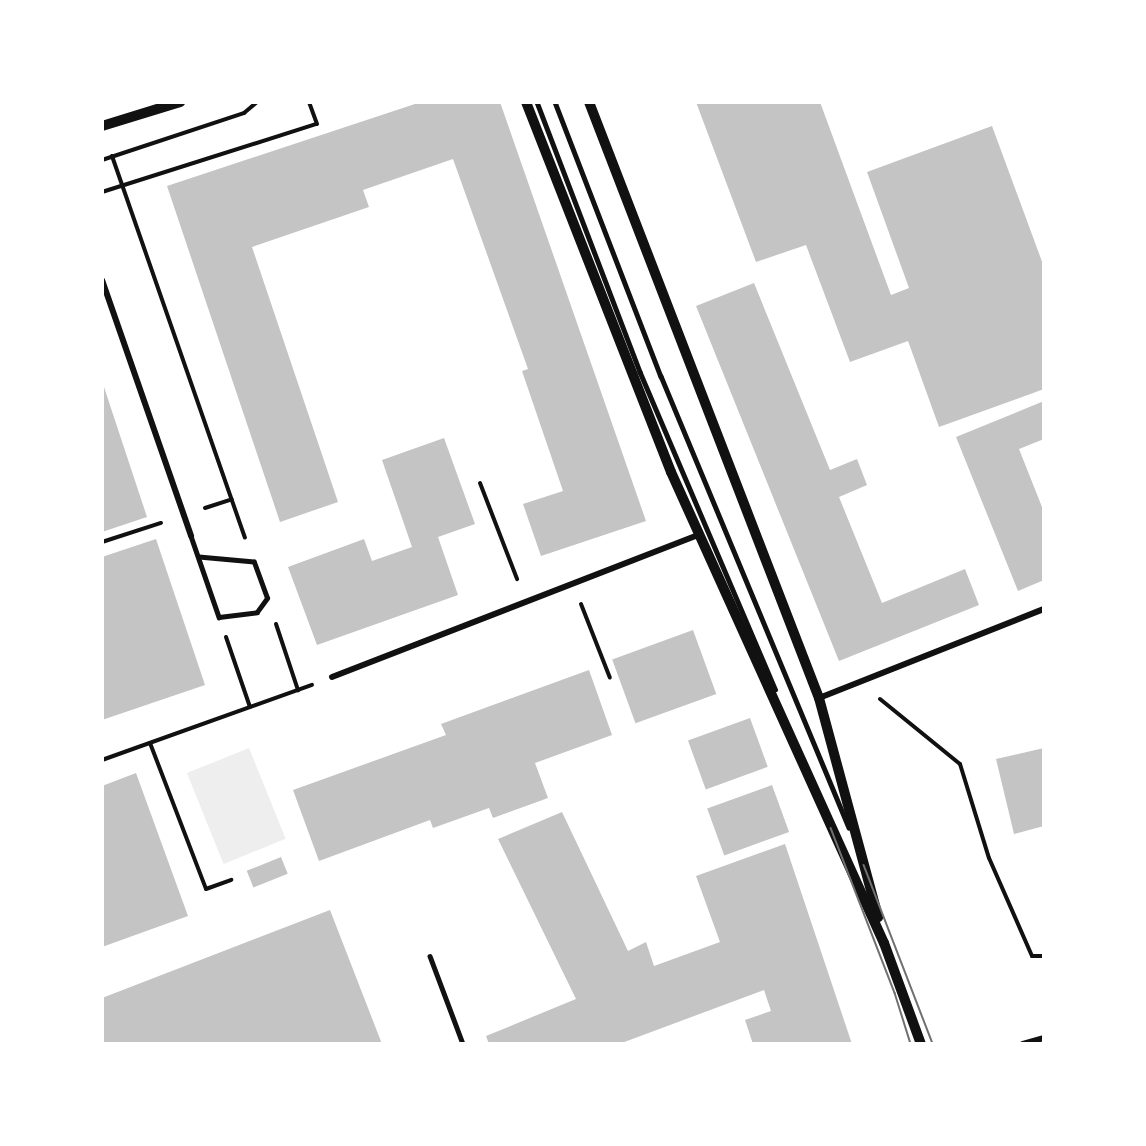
<!DOCTYPE html>
<style>
body{margin:0}
#map{position:relative;width:1146px;height:1146px;overflow:hidden;background:#fff;font-family:"Roboto Serif",serif}
div>[style]{position:absolute}
.green>*{inset:0;background:#eee;transform-origin:0 0}
.building>*{inset:0;background:#c4c4c4;transform-origin:0 0}
.path>*{height:4px;margin:-2px;padding:0 2px;transform-origin:2px;border-radius:2px;background:#111}
.service>*{height:4.5px;margin:-2.25px;padding:0 2.25px;transform-origin:2.25px;border-radius:2.25px;background:#111}
.minor>*{height:6px;margin:-3px;padding:0 3px;transform-origin:3px;border-radius:3px;background:#111}
.tertiary>*{height:10px;margin:-5px;padding:0 5px;transform-origin:5px;border-radius:5px;background:#111}
.tram>*{height:1.5px;margin:-0.75px;padding:0 0.75px;transform-origin:0.75px;border-radius:0.75px;background:#707070}
span{translate:-50% -50%;white-space:nowrap;text-align:center;line-height:1.15;-webkit-text-stroke:6px #fff;paint-order:stroke}
.frame{position:absolute;inset:0;border:104px solid #fff;pointer-events:none}
</style>
<div id="map">
<div class="green">
<div style="left:249px;top:748px;width:98px;height:67px;rotate:68deg"></div>
</div>
<div class="building">
<div style="clip-path:polygon(421px 102px,500px 102px,646px 521px,541px 556px,523px 504px,563px 491px,522px 371px,528px 369px,453px 159px,363px 190px,369px 207px,252px 247px,338px 502px,280px 522px,167px 186px)"></div>
<div style="clip-path:polygon(696px 102px,820px 102px,891px 295px,909px 288px,867px 172px,992px 126px,1044px 267px,1044px 389px,939px 427px,908px 341px,850px 362px,806px 245px,756px 262px)"></div>
<div style="clip-path:polygon(754px 283px,830px 470px,857px 459px,867px 485px,839px 497px,882px 603px,965px 569px,979px 605px,839px 661px,696px 306px)"></div>
<div style="clip-path:polygon(102px 381px,147px 517px,102px 532px)"></div>
<div style="clip-path:polygon(1044px 401px,1044px 439px,1019px 449px,1044px 512px,1044px 580px,1018px 591px,956px 437px)"></div>
<div style="clip-path:polygon(444px 438px,475px 524px,438px 537px,458px 595px,317px 645px,288px 567px,364px 539px,372px 561px,412px 547px,382px 460px)"></div>
<div style="clip-path:polygon(156px 539px,205px 685px,102px 720px,102px 557px)"></div>
<div style="left:693px;top:630px;width:68px;height:86px;rotate:70deg"></div>
<div style="clip-path:polygon(589px 670px,612px 735px,535px 763px,548px 798px,493px 818px,489px 808px,433px 828px,430px 820px,319px 861px,293px 790px,446px 735px,441px 724px)"></div>
<div style="left:750px;top:718px;width:52px;height:66px;rotate:70deg"></div>
<div style="clip-path:polygon(1044px 748px,1044px 826px,1014px 834px,996px 759px)"></div>
<div style="clip-path:polygon(136px 773px,188px 916px,102px 947px,102px 786px)"></div>
<div style="left:772px;top:785px;width:50px;height:69px;rotate:70deg"></div>
<div style="clip-path:polygon(562px 812px,628px 951px,646px 942px,654px 966px,720px 942px,696px 876px,785px 844px,852px 1044px,753px 1044px,745px 1020px,771px 1011px,764px 990px,619px 1044px,489px 1044px,486px 1036px,576px 999px,498px 839px)"></div>
<div style="left:281px;top:857px;width:18px;height:37px;rotate:68deg"></div>
<div style="clip-path:polygon(330px 910px,382px 1044px,102px 1044px,102px 998px)"></div>
</div>
<div class="path">
<div style="left:112px;top:156px;width:404px;rotate:70.8deg"></div>
<div style="left:102px;top:160px;width:150px;rotate:-18.3deg"></div>
<div style="left:244px;top:113px;width:17px;rotate:-40deg"></div>
<div style="left:102px;top:192px;width:225px;rotate:-17.6deg"></div>
<div style="left:317px;top:124px;width:23px;rotate:-110deg"></div>
<div style="left:480px;top:483px;width:103px;rotate:68.9deg"></div>
<div style="left:205px;top:508px;width:28px;rotate:-18deg"></div>
<div style="left:102px;top:542px;width:62px;rotate:-17.9deg"></div>
<div style="left:581px;top:604px;width:79px;rotate:68.6deg"></div>
<div style="left:276px;top:624px;width:70px;rotate:71.6deg"></div>
<div style="left:226px;top:637px;width:74px;rotate:71.1deg"></div>
<div style="left:880px;top:699px;width:103px;rotate:39.1deg"></div>
<div style="left:960px;top:764px;width:98px;rotate:72.9deg"></div>
<div style="left:989px;top:858px;width:107px;rotate:66.3deg"></div>
<div style="left:1032px;top:956px;width:12px"></div>
<div style="left:150px;top:743px;width:156px;rotate:69deg"></div>
<div style="left:206px;top:889px;width:27px;rotate:-20deg"></div>
<div style="left:102px;top:760px;width:223px;rotate:-19.7deg"></div>
</div>
<div class="service">
<div style="left:537px;top:102px;width:289px;rotate:69.1deg"></div>
<div style="left:640px;top:372px;width:345px;rotate:66.9deg"></div>
<div style="left:555px;top:102px;width:294px;rotate:68.9deg"></div>
<div style="left:661px;top:376px;width:489px;rotate:67.4deg"></div>
<div style="left:191px;top:536px;width:86px;rotate:70.9deg"></div>
<div style="left:219px;top:617px;width:38px;rotate:-7deg"></div>
<div style="left:257px;top:612px;width:17px;rotate:-54deg"></div>
<div style="left:267px;top:598px;width:38px;rotate:-110deg"></div>
<div style="left:254px;top:562px;width:55px;rotate:-174.8deg"></div>
<div style="left:430px;top:956px;width:94px;rotate:69.4deg"></div>
</div>
<div class="minor">
<div style="left:102px;top:280px;width:271px;rotate:70.8deg"></div>
<div style="left:332px;top:677px;width:394px;rotate:-21.2deg"></div>
<div style="left:819px;top:698px;width:242px;rotate:-21.6deg"></div>
<div style="left:1023px;top:1044px;width:22px;rotate:-16deg"></div>
</div>
<div class="tertiary">
<div style="left:526px;top:102px;width:397px;rotate:68.6deg"></div>
<div style="left:671px;top:472px;width:517px;rotate:65.67deg"></div>
<div style="left:884px;top:943px;width:108px;rotate:69.9deg"></div>
<div style="left:589px;top:102px;width:639px;rotate:68.9deg"></div>
<div style="left:819px;top:698px;width:227px;rotate:74.9deg"></div>
<div style="left:102px;top:126px;width:82px;rotate:-17.1deg"></div>
</div>
<div class="tram">
<div style="left:831px;top:828px;width:177px;rotate:68.8deg"></div>
<div style="left:895px;top:993px;width:53px;rotate:72.6deg"></div>
<div style="left:864px;top:865px;width:192px;rotate:68.9deg"></div>
</div>
<div class="frame"></div>
</div>
